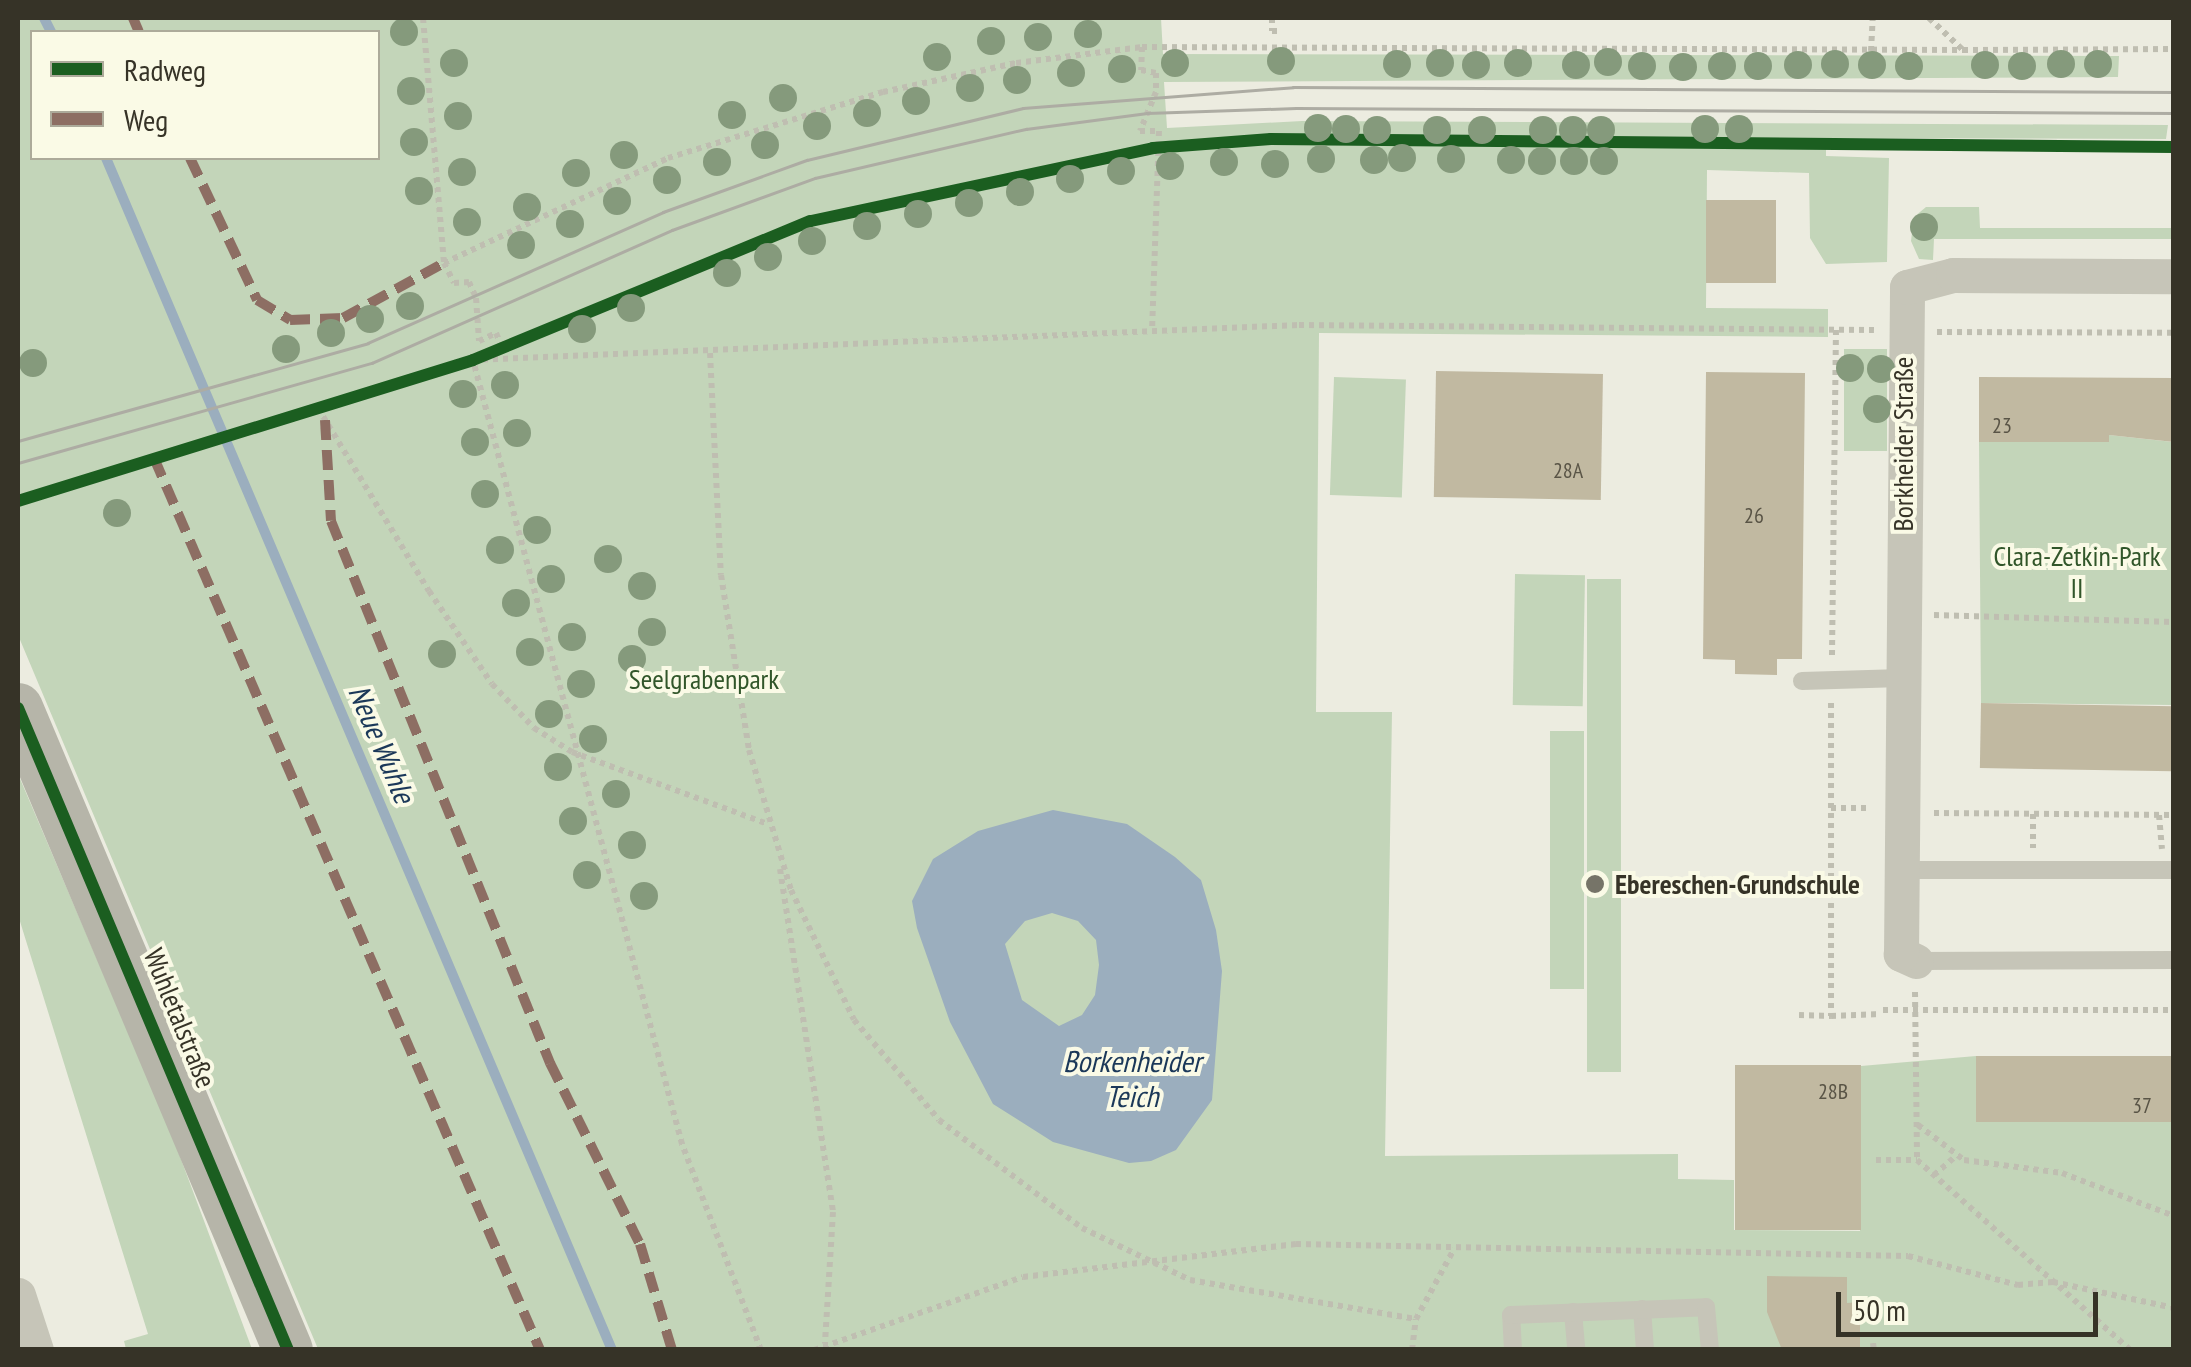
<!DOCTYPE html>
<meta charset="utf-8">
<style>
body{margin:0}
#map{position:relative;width:2191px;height:1367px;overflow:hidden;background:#ecece0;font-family:"PT Sans Narrow",sans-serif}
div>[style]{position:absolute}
.green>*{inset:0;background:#c3d5b9;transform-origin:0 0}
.water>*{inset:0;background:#9baebe}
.stream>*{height:10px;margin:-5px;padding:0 5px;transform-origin:5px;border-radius:5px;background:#9baebe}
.building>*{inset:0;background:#c1b9a1;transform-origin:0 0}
.path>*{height:6px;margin-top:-3px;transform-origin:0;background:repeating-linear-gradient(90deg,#bfbeb1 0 5px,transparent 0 10px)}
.lane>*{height:18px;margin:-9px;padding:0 9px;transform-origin:9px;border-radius:9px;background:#c6c5b8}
.street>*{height:35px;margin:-17.5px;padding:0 17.5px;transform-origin:17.5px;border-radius:17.5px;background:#c6c5b8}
.secondary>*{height:50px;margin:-25px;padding:0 25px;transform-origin:25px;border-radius:25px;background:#b6b5a9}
.tram>*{height:2.5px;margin:-1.25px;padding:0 1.25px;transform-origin:1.25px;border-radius:1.25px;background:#adaca3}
.quiet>*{height:10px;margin-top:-5px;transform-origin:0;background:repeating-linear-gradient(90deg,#8d6e63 0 20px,transparent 0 30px)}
.cycleway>*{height:12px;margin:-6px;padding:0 6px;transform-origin:6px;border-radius:6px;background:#1b5e20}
.trees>*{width:28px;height:28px;margin:-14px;border-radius:50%;background:#859a7c}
.dots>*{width:28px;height:28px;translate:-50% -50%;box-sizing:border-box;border:5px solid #fafae6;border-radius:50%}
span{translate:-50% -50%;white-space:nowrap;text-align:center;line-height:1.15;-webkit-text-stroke:8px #fafae6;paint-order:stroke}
.number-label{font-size:22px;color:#595446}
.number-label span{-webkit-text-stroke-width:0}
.street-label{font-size:28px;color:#363327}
.park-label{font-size:28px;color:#31562a}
.poi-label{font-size:28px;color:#363327;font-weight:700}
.left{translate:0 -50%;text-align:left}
.water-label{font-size:30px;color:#1b3859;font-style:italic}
.frame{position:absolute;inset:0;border:20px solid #363327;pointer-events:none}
.legend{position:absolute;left:30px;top:30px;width:350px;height:130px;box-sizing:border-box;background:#fafae6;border:2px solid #acaa9a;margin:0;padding:12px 18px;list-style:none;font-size:30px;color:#363327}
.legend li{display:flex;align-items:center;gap:20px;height:50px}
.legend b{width:50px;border:2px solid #acaa9a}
.scale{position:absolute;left:1836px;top:1292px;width:262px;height:45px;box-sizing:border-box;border:5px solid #363327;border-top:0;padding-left:12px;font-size:30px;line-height:35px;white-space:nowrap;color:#363327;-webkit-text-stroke:8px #fafae6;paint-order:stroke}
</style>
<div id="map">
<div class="green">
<div style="clip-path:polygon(evenodd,18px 18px,1161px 18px,1163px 54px,2119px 56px,2118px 77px,1164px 82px,1167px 128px,1302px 121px,2168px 125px,2166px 139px,1826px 138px,1826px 156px,1889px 158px,1887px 262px,1826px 264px,1810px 238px,1809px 173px,1707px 170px,1706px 308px,1828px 309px,1828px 337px,1319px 333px,1316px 712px,1392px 712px,1385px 1156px,1678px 1154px,1678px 1179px,1734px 1180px,1734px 1230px,1860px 1231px,1861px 1066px,1976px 1056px,2133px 1122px,2173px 1122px,2173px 1349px,318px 1349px,18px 635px,18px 18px,32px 32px,378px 32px,378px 158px,32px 158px,32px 32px)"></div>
<div style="clip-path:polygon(2173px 206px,2173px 239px,1934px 239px,1933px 260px,1919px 259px,1911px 241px,1914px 217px,1926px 207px,1979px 207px,1980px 228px,2172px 228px)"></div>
<div style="left:1844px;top:349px;width:43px;height:102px"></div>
<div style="left:1334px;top:377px;width:72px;height:118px;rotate:2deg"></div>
<div style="clip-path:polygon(2109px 435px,2173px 442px,2173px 705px,1981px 703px,1979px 442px,2108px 442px)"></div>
<div style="left:1515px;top:574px;width:70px;height:131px;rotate:1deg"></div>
<div style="left:1587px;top:579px;width:34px;height:493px"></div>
<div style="left:1550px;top:731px;width:34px;height:258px"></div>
<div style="clip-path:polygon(18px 774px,170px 1130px,252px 1349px,126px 1349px,124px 1341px,148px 1334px,18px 915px)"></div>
</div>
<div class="water">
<div style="clip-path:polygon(evenodd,1053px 810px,1127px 824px,1175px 857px,1201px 880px,1216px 930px,1222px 971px,1212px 1100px,1176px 1150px,1151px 1161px,1129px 1163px,1053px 1142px,993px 1104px,950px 1022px,917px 928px,912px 901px,933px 859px,978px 831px,1053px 810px,1052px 913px,1078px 921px,1096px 940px,1099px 965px,1095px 995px,1082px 1015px,1059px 1026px,1022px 1000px,1005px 944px,1025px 921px,1052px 913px)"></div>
</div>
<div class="stream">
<div style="left:44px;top:18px;width:16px;rotate:63deg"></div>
<div style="left:106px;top:158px;width:1295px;rotate:67deg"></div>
</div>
<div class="building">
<div style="left:1706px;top:200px;width:70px;height:83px"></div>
<div style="left:1436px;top:371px;width:167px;height:126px;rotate:1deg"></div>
<div style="clip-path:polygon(1706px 372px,1805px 373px,1802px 659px,1777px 659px,1777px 675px,1735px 674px,1735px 660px,1703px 659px)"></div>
<div style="clip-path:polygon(1979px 377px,2174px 378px,2174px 442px,2109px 435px,2109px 442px,1979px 442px)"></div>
<div style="left:1981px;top:703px;width:193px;height:65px;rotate:1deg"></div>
<div style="left:1976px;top:1056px;width:198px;height:66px"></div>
<div style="left:1735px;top:1065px;width:126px;height:165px"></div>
<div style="clip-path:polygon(1767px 1276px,1847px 1277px,1847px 1303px,1860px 1302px,1860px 1350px,1782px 1350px,1767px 1312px)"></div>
</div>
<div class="path">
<div style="left:423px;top:18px;width:246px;rotate:85.1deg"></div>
<div style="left:444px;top:263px;width:22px;rotate:63deg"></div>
<div style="left:454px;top:283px;width:15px;rotate:-4deg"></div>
<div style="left:469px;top:282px;width:17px;rotate:66deg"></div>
<div style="left:476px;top:298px;width:43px;rotate:86deg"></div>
<div style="left:479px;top:341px;width:19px;rotate:-25deg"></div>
<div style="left:496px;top:333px;width:15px;rotate:67deg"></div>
<div style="left:1272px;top:18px;width:13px;rotate:90deg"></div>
<div style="left:1272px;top:31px;width:9px"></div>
<div style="left:1929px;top:18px;width:47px;rotate:43.3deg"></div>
<div style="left:1963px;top:50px;width:211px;rotate:-0.3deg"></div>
<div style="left:1142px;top:47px;width:23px;rotate:92deg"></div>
<div style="left:1141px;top:70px;width:15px;rotate:11deg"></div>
<div style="left:1156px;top:73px;width:19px;rotate:90deg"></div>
<div style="left:1156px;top:92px;width:42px;rotate:112.3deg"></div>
<div style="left:1140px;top:131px;width:19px"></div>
<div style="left:1159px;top:131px;width:200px;rotate:92deg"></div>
<div style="left:1871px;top:51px;width:33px;rotate:-87deg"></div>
<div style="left:2174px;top:66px;width:11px;rotate:90deg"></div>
<div style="left:444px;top:263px;width:247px;rotate:-25.1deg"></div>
<div style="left:668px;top:158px;width:225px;rotate:-17.1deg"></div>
<div style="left:883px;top:92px;width:136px;rotate:-12.3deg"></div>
<div style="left:1016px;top:63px;width:127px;rotate:-7.2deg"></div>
<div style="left:1142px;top:47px;width:821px;rotate:0.21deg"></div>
<div style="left:1937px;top:332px;width:237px;rotate:0.2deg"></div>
<div style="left:710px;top:353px;width:222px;rotate:87.2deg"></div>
<div style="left:721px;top:575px;width:177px;rotate:80.9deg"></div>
<div style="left:749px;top:750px;width:146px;rotate:73.3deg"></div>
<div style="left:791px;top:890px;width:144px;rotate:64.1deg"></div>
<div style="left:854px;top:1020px;width:131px;rotate:49.6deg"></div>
<div style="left:939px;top:1120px;width:179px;rotate:37.1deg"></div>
<div style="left:1082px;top:1228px;width:120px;rotate:25.7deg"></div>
<div style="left:1190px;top:1280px;width:229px;rotate:9.8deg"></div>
<div style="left:318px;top:408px;width:214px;rotate:58.8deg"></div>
<div style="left:429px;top:591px;width:112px;rotate:55.9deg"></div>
<div style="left:492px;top:684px;width:61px;rotate:46.3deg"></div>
<div style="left:534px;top:728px;width:45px;rotate:32.3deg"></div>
<div style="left:572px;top:752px;width:206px;rotate:20.2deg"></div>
<div style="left:1934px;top:615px;width:240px;rotate:1.7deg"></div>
<div style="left:1832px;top:655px;width:328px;rotate:-89.3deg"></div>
<div style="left:1831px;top:703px;width:313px;rotate:90deg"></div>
<div style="left:1831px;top:1016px;width:50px;rotate:-2.3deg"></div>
<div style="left:1831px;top:808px;width:39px"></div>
<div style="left:1934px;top:813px;width:240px;rotate:0.5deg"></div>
<div style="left:2033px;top:814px;width:34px;rotate:90deg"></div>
<div style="left:2159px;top:815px;width:34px;rotate:85deg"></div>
<div style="left:780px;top:869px;width:347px;rotate:81.2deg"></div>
<div style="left:833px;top:1212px;width:132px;rotate:93.5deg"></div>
<div style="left:1915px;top:992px;width:168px;rotate:89.3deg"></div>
<div style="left:1917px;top:1160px;width:285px;rotate:41.7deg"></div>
<div style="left:1883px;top:1010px;width:291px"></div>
<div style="left:1799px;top:1015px;width:32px;rotate:2deg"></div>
<div style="left:1918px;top:1125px;width:58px;rotate:37.3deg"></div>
<div style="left:1964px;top:1160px;width:99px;rotate:7.6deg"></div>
<div style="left:2062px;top:1173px;width:120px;rotate:21deg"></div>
<div style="left:1876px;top:1160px;width:41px"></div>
<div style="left:1934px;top:1175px;width:29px;rotate:-41deg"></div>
<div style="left:1873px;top:1343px;width:7px;rotate:82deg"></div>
<div style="left:761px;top:1350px;width:221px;rotate:-111deg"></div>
<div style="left:682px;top:1144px;width:811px;rotate:-104.93deg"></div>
<div style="left:473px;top:360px;width:827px;rotate:-2.43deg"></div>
<div style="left:1299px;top:325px;width:575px;rotate:0.5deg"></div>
<div style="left:814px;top:1350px;width:221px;rotate:-19.3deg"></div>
<div style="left:1023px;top:1277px;width:275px;rotate:-6.9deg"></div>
<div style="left:1296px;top:1244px;width:612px;rotate:1.12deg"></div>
<div style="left:1908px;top:1256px;width:114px;rotate:14.8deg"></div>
<div style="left:2018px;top:1285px;width:35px;rotate:-5deg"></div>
<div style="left:2053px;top:1282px;width:124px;rotate:12.1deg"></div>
<div style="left:1412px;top:1350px;width:31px;rotate:-83deg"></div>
<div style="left:1416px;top:1319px;width:80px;rotate:-61.5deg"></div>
</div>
<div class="lane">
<div style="left:1802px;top:681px;width:100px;rotate:-1.7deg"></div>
<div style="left:1902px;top:870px;width:272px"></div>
<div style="left:1916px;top:961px;width:258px;rotate:-0.2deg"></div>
<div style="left:1642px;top:1309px;width:41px;rotate:85.8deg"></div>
<div style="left:1573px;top:1312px;width:38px;rotate:85deg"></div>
<div style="left:1513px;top:1350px;width:35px;rotate:-93deg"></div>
<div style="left:1511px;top:1315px;width:195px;rotate:-2.3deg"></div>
<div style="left:1706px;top:1307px;width:43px;rotate:84.7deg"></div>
</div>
<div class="street">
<div style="left:1916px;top:961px;width:17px;rotate:-155deg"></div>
<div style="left:1901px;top:954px;width:667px;rotate:-89.48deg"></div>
<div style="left:1907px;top:287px;width:48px;rotate:-14.6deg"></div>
<div style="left:1953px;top:275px;width:221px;rotate:0.3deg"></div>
<div style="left:18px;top:1295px;width:58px;rotate:71.9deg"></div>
</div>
<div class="secondary">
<div style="left:18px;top:708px;width:696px;rotate:67.19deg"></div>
</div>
<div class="tram">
<div style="left:18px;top:441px;width:363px;rotate:-15.6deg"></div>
<div style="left:368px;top:343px;width:323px;rotate:-23.9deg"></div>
<div style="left:663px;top:212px;width:153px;rotate:-19.9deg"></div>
<div style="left:807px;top:160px;width:222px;rotate:-13.5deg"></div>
<div style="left:1023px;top:108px;width:271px;rotate:-4.4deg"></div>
<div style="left:1293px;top:87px;width:881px;rotate:0.33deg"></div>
<div style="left:18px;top:463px;width:368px;rotate:-15.8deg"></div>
<div style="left:372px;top:363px;width:328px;rotate:-23.9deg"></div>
<div style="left:672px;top:230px;width:152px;rotate:-20deg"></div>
<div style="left:815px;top:178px;width:217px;rotate:-13.1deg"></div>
<div style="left:1026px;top:129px;width:122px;rotate:-7.5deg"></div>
<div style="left:1147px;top:113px;width:149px;rotate:-1.9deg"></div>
<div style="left:1296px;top:108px;width:878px;rotate:0.33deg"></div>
</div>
<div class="quiet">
<div style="left:133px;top:18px;width:15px;rotate:67deg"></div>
<div style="left:190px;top:158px;width:157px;rotate:64.7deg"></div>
<div style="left:257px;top:300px;width:39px;rotate:31deg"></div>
<div style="left:290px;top:320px;width:53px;rotate:-2.2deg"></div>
<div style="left:343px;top:318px;width:115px;rotate:-28.6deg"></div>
<div style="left:325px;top:420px;width:101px;rotate:86.6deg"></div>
<div style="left:331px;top:521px;width:585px;rotate:68deg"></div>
<div style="left:550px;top:1063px;width:202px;rotate:63.6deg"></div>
<div style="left:640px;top:1244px;width:111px;rotate:73.2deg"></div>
<div style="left:154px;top:458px;width:972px;rotate:66.6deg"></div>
</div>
<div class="cycleway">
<div style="left:18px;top:501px;width:476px;rotate:-17.2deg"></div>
<div style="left:473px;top:360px;width:365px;rotate:-22.4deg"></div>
<div style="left:811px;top:221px;width:350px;rotate:-12deg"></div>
<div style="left:1153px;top:148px;width:118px;rotate:-4.4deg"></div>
<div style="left:1271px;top:139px;width:903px;rotate:0.51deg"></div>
<div style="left:18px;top:708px;width:696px;rotate:67.19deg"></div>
</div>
<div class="trees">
<div style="left:404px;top:32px"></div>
<div style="left:1088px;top:34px"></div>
<div style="left:1038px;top:37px"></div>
<div style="left:991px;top:41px"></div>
<div style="left:937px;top:57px"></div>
<div style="left:1281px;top:61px"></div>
<div style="left:1608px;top:62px"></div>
<div style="left:454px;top:63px"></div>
<div style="left:1175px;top:63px"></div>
<div style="left:1440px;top:63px"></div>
<div style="left:1518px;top:63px"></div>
<div style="left:1397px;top:64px"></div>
<div style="left:1835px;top:64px"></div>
<div style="left:2061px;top:64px"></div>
<div style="left:2098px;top:64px"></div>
<div style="left:1476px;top:65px"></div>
<div style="left:1576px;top:65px"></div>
<div style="left:1798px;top:65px"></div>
<div style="left:1872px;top:65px"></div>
<div style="left:1985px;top:65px"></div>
<div style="left:1642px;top:66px"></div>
<div style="left:1722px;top:66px"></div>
<div style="left:1758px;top:66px"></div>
<div style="left:1909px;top:66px"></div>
<div style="left:2022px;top:66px"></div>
<div style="left:1683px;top:67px"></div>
<div style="left:1122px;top:69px"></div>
<div style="left:1071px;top:73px"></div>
<div style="left:1017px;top:80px"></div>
<div style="left:970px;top:88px"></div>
<div style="left:411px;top:91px"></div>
<div style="left:783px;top:98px"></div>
<div style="left:916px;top:101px"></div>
<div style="left:867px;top:113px"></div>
<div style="left:732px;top:115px"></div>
<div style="left:458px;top:116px"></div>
<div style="left:817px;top:126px"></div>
<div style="left:1318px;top:128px"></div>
<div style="left:1346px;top:129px"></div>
<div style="left:1705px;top:129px"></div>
<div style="left:1739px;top:129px"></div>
<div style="left:1377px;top:130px"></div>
<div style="left:1437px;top:130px"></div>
<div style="left:1482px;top:130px"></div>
<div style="left:1543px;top:130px"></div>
<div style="left:1573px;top:130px"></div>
<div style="left:1601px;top:130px"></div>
<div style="left:414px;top:142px"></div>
<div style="left:765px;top:145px"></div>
<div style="left:624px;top:155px"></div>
<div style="left:1402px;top:158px"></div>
<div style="left:1321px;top:159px"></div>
<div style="left:1451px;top:159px"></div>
<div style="left:1374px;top:160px"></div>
<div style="left:1511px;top:160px"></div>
<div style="left:1542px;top:161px"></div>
<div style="left:1574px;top:161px"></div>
<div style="left:1604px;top:161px"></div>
<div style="left:717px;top:162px"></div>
<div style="left:1224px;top:162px"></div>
<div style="left:1275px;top:164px"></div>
<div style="left:1170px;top:166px"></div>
<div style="left:1121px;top:171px"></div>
<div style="left:462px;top:172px"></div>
<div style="left:576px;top:173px"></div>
<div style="left:1070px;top:179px"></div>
<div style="left:667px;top:180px"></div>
<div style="left:419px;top:191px"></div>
<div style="left:1020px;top:192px"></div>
<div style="left:617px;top:201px"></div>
<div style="left:969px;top:203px"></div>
<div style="left:527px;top:207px"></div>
<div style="left:918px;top:214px"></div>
<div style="left:467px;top:222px"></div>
<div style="left:570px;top:224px"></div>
<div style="left:867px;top:226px"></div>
<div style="left:1924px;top:227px"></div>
<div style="left:812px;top:241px"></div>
<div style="left:521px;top:245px"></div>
<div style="left:768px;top:257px"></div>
<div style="left:727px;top:273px"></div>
<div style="left:410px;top:306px"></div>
<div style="left:631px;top:308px"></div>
<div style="left:370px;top:319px"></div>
<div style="left:582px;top:329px"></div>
<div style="left:331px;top:333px"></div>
<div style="left:286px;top:349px"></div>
<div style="left:33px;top:363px"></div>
<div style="left:1850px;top:368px"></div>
<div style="left:1881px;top:369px"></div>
<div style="left:505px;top:385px"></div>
<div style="left:463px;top:394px"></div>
<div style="left:1877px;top:409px"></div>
<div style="left:517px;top:433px"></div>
<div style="left:475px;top:442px"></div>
<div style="left:485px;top:494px"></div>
<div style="left:117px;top:513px"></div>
<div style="left:537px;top:530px"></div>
<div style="left:500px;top:550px"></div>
<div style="left:608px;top:559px"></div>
<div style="left:551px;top:579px"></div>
<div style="left:642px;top:586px"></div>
<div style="left:516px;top:603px"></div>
<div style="left:652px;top:632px"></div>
<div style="left:572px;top:637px"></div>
<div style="left:530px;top:652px"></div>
<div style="left:442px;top:654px"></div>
<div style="left:632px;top:659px"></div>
<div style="left:581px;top:684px"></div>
<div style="left:549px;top:714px"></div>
<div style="left:593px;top:739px"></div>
<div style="left:558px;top:767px"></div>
<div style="left:616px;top:794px"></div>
<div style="left:573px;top:821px"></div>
<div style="left:632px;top:845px"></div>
<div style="left:587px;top:875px"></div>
<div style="left:644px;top:896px"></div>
</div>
<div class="dots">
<div style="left:1595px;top:884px;background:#767468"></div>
</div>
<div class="number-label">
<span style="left:2002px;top:426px">23</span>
<span style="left:1568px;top:471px">28A</span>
<span style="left:1754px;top:516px">26</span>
<span style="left:1833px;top:1092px">28B</span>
<span style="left:2142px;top:1106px">37</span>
</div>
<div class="street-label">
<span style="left:1903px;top:444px;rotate:-90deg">Borkheider Straße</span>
<span style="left:180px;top:1018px;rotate:68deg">Wuhletalstraße</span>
</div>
<div class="park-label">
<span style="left:2077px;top:572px">Clara-Zetkin-Park<br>II</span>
<span style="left:704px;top:679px">Seelgrabenpark</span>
</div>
<div class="poi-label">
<span class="left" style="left:1615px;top:884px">Ebereschen-Grundschule</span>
</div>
<div class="water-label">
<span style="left:382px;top:744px;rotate:67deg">Neue Wuhle</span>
<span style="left:1132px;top:1078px">Borkenheider<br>Teich</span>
</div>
<div class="frame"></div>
<ul class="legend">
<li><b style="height:12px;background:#1b5e20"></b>Radweg</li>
<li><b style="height:12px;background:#8d6e63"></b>Weg</li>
</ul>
<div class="scale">50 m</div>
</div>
